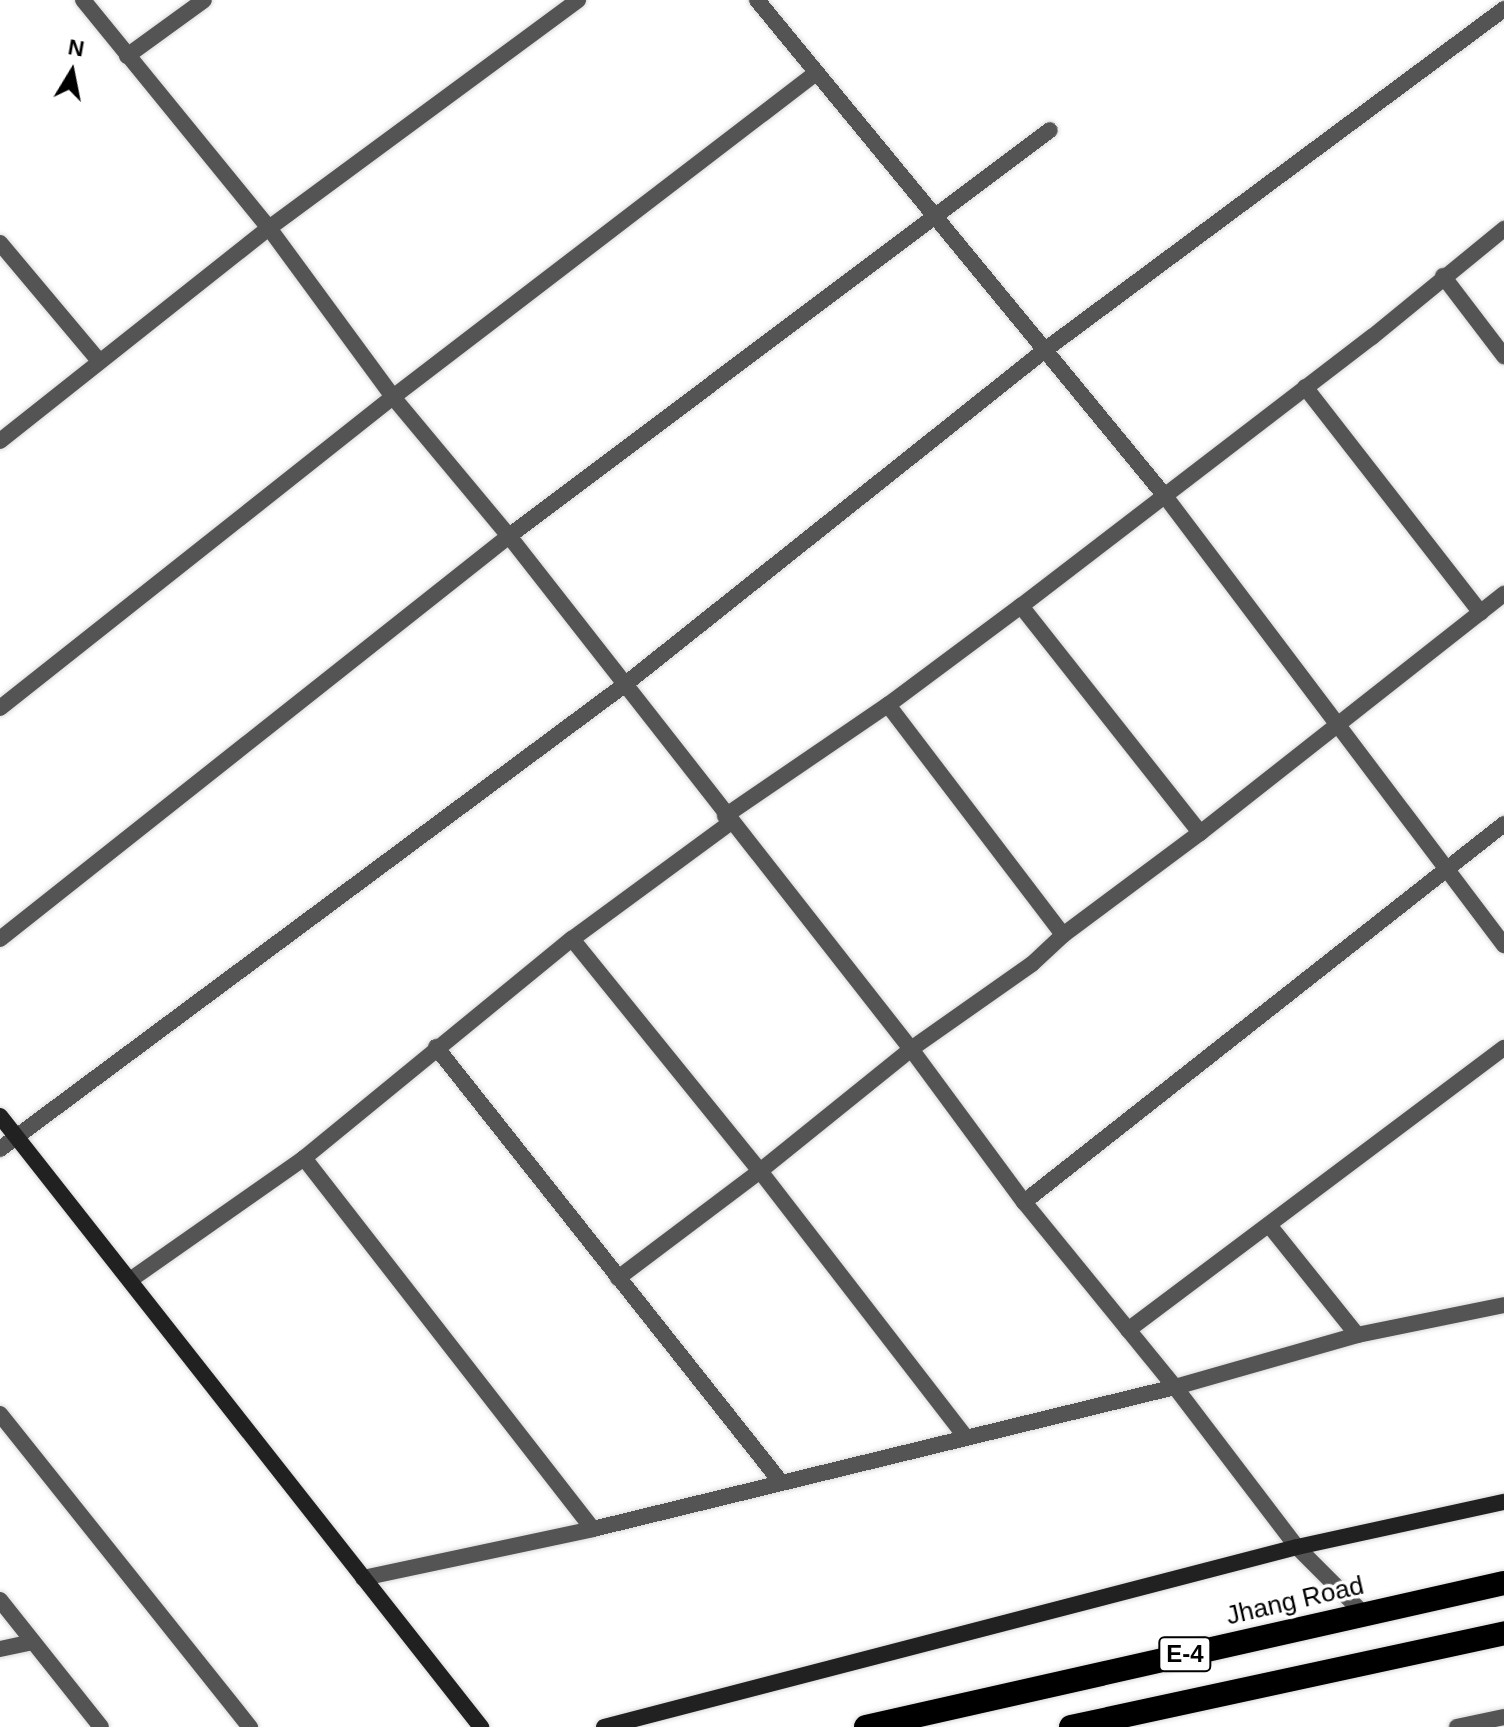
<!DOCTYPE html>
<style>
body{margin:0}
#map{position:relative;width:1504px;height:1727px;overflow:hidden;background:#fff;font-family:Helvetica,sans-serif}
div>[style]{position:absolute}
.roads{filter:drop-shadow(0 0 2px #dbdbdb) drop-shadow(0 0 2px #dbdbdb)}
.lane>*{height:16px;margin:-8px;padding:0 8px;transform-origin:8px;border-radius:8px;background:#545454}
.street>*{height:16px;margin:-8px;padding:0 8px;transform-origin:8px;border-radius:8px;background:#545454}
.secondary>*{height:16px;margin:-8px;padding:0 8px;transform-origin:8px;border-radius:8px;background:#212121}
.highway>*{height:24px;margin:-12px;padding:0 12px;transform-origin:12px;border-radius:12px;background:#000}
span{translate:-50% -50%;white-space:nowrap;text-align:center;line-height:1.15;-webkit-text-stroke:7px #fff;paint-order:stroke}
.shield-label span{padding:2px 6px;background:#fff;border:2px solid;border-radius:6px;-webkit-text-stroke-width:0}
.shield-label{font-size:24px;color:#000;font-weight:700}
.street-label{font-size:26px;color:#000}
.north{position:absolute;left:32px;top:32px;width:80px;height:80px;-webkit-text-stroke:6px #fff;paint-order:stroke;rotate:10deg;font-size:22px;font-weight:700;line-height:32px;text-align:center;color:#000}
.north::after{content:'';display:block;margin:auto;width:28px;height:36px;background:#000;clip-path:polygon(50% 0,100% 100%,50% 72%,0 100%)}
</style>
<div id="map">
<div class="roads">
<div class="lane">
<div style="left:1457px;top:1727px;width:48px;rotate:-12deg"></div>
</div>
<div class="street">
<div style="left:83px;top:0;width:294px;rotate:50.8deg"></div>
<div style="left:269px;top:228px;width:210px;rotate:53.7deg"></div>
<div style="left:393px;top:397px;width:181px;rotate:50.2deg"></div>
<div style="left:509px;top:536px;width:652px;rotate:51.92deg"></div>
<div style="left:911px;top:1049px;width:190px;rotate:53.6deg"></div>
<div style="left:1024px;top:1202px;width:239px;rotate:50.8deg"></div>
<div style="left:1175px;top:1387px;width:201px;rotate:52.7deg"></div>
<div style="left:1297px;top:1547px;width:95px;rotate:45deg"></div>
<div style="left:757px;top:0;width:642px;rotate:50.56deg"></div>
<div style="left:1165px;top:496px;width:563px;rotate:52.95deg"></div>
<div style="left:127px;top:56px;width:95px;rotate:-36deg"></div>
<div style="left:0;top:243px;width:154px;rotate:50deg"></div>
<div style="left:1443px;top:276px;width:101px;rotate:52.7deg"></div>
<div style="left:1305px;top:387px;width:286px;rotate:52.1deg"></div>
<div style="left:0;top:441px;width:343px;rotate:-38.4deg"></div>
<div style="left:269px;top:228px;width:384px;rotate:-36.4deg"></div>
<div style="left:1021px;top:606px;width:289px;rotate:51.7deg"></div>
<div style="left:888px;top:705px;width:289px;rotate:52.7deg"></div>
<div style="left:0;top:708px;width:501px;rotate:-38.36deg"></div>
<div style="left:393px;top:397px;width:533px;rotate:-37.45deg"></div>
<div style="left:725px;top:816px;width:197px;rotate:-34.3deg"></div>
<div style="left:888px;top:705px;width:166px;rotate:-36.7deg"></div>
<div style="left:1021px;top:606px;width:442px;rotate:-37.5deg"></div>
<div style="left:1372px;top:337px;width:171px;rotate:-39.3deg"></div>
<div style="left:0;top:939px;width:649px;rotate:-38.37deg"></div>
<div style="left:509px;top:536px;width:676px;rotate:-36.89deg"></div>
<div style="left:572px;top:939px;width:299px;rotate:51deg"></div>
<div style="left:760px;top:1171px;width:335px;rotate:52.3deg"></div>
<div style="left:436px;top:1047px;width:554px;rotate:51.6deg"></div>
<div style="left:0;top:1149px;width:776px;rotate:-36.62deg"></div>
<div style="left:623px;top:686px;width:539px;rotate:-38.53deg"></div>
<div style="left:1045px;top:350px;width:572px;rotate:-36.61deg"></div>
<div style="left:304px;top:1158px;width:470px;rotate:52.1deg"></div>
<div style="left:1024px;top:1202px;width:611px;rotate:-38.22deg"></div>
<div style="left:1269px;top:1225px;width:141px;rotate:51.3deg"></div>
<div style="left:618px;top:1278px;width:178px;rotate:-37deg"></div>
<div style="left:760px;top:1171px;width:194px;rotate:-38.9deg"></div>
<div style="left:911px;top:1049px;width:148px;rotate:-35.1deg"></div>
<div style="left:1032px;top:964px;width:42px;rotate:-43.1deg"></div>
<div style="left:1063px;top:935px;width:171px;rotate:-36.7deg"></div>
<div style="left:1200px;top:833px;width:387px;rotate:-38.2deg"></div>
<div style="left:130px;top:1280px;width:213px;rotate:-35deg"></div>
<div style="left:304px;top:1158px;width:346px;rotate:-39.3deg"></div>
<div style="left:572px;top:939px;width:197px;rotate:-36.3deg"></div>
<div style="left:1128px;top:1330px;width:470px;rotate:-36.9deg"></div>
<div style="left:0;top:1414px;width:401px;rotate:51.4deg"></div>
<div style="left:363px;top:1578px;width:235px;rotate:-12deg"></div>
<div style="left:593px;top:1529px;width:599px;rotate:-13.71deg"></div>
<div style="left:1175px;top:1387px;width:189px;rotate:-15.9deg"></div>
<div style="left:1357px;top:1335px;width:150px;rotate:-11.5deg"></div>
<div style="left:0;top:1600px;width:162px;rotate:51.5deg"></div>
<div style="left:0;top:1649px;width:34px;rotate:-12deg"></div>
</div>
<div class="secondary">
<div style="left:0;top:1116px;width:778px;rotate:51.79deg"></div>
<div style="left:604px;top:1727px;width:716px;rotate:-14.56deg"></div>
<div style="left:1297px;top:1547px;width:212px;rotate:-12.3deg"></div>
</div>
<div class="highway">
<div style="left:866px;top:1727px;width:654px;rotate:-12.72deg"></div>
<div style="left:1071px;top:1727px;width:443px;rotate:-12.2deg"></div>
</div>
</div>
<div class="shield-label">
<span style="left:1185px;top:1654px">E-4</span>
</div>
<div class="street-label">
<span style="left:1295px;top:1601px;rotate:-13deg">Jhang Road</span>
</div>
<div class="north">N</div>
</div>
